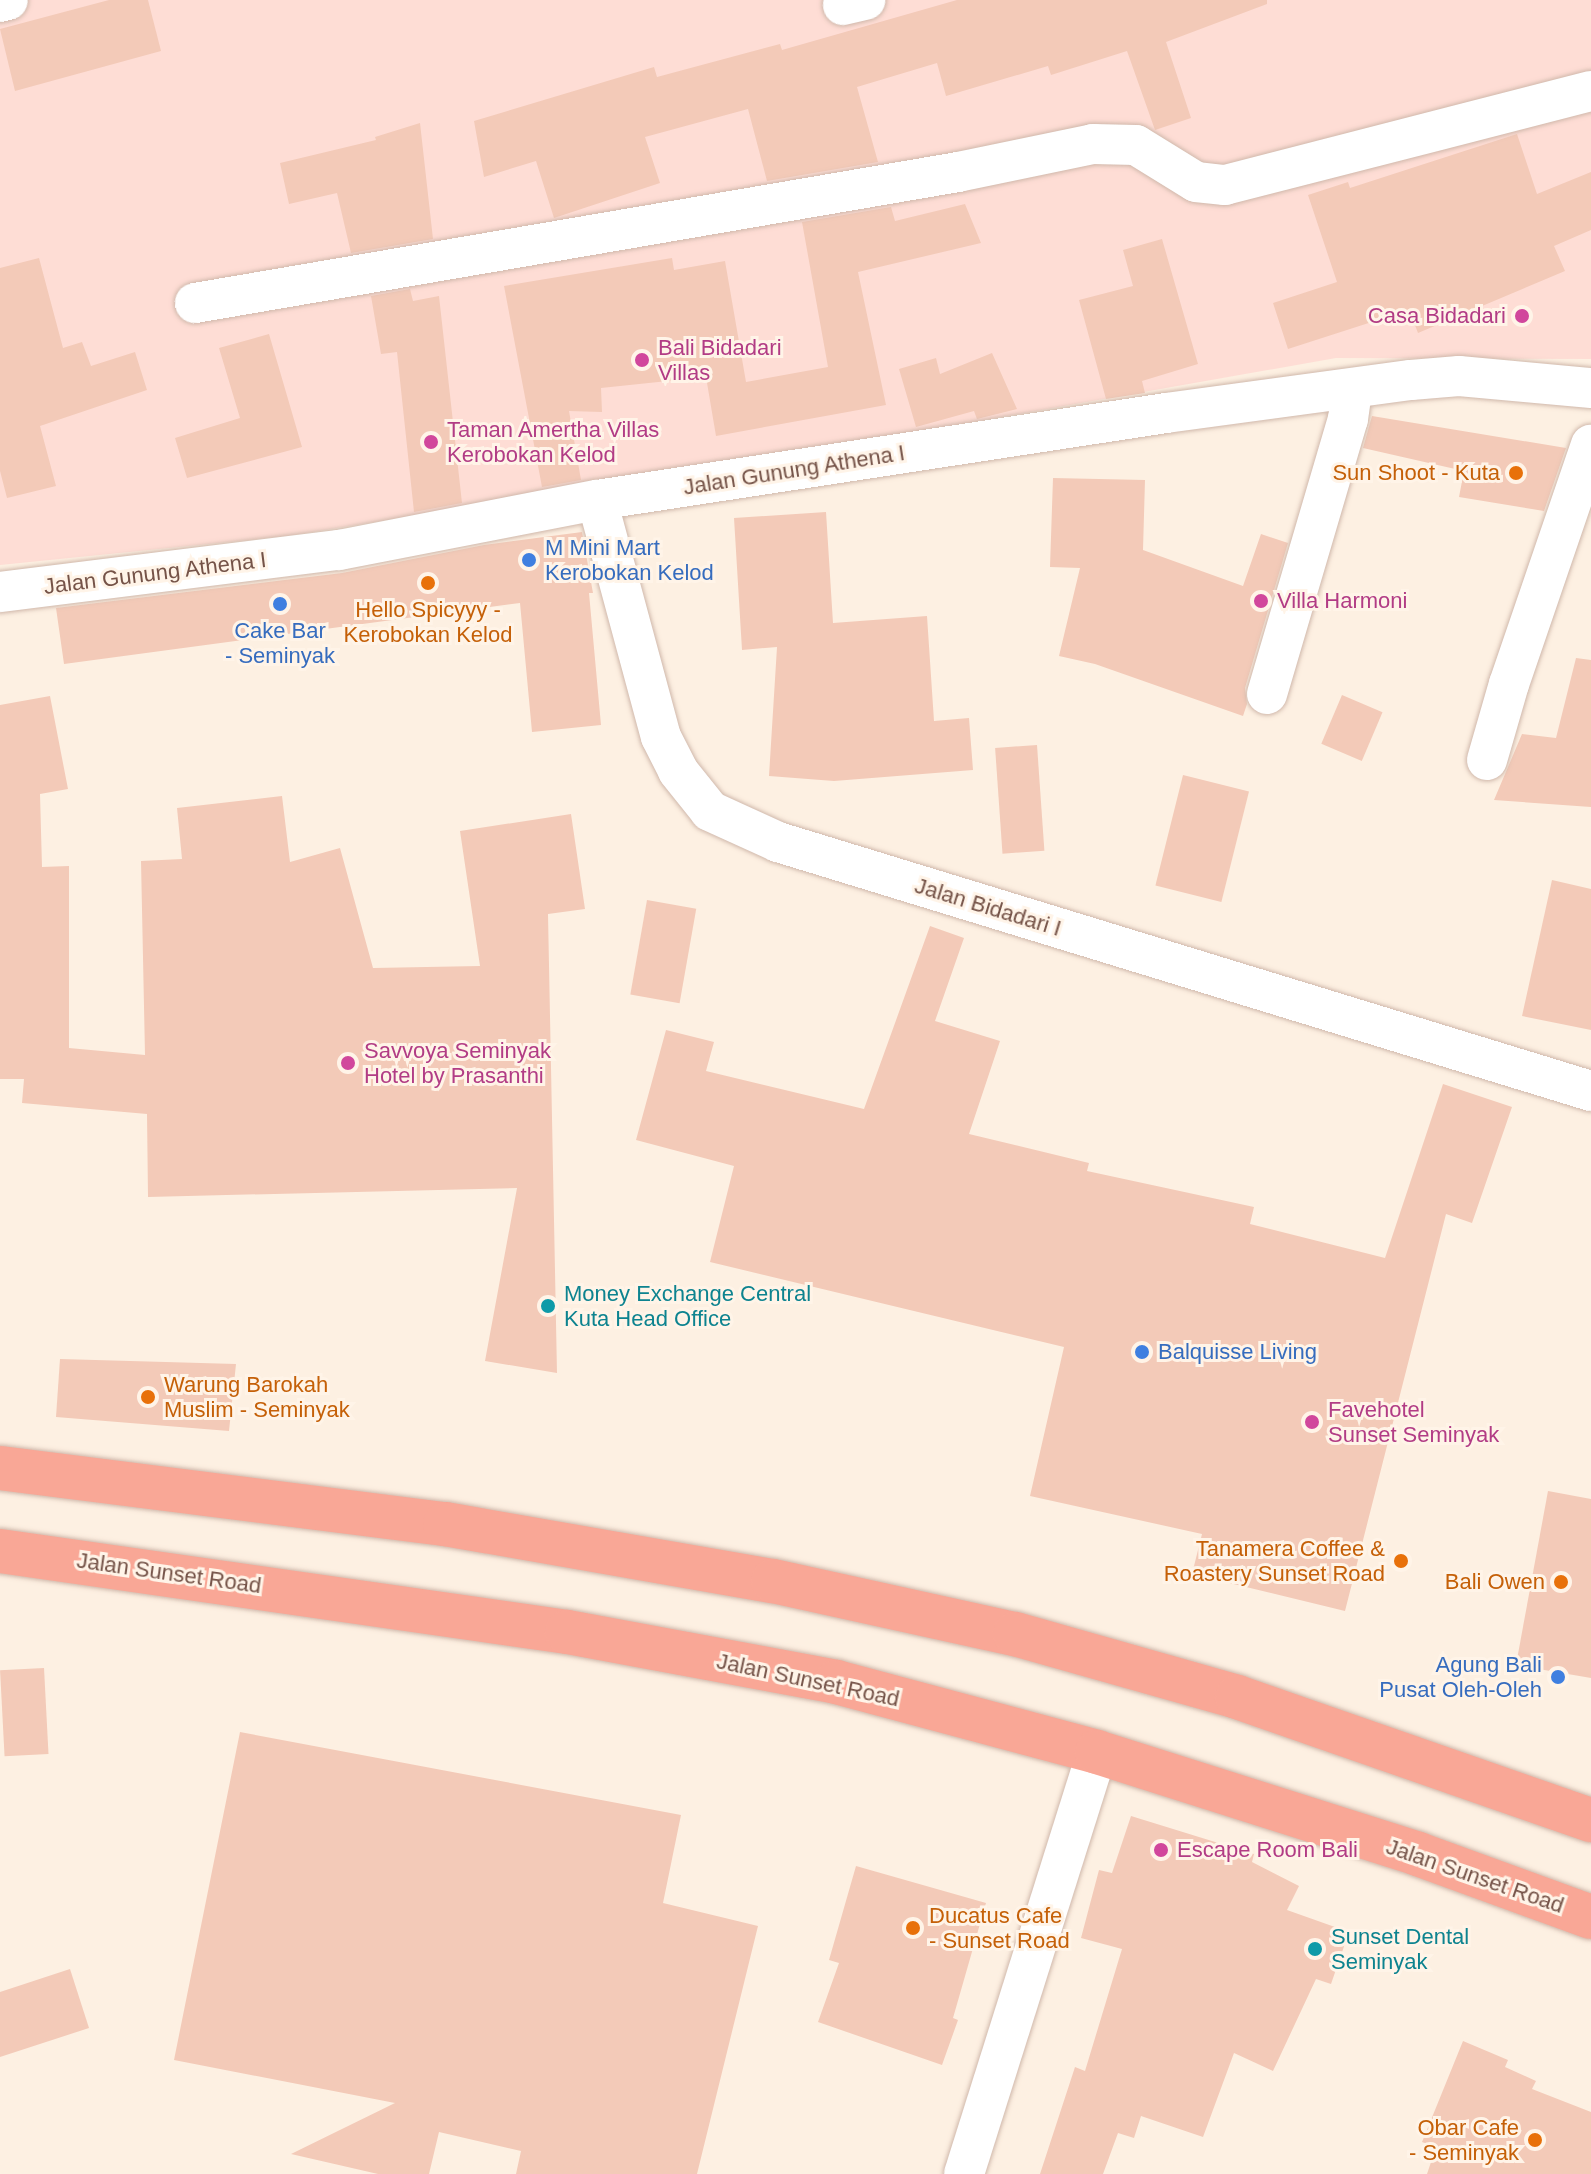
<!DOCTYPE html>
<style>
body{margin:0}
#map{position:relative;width:1591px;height:2174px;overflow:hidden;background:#fdf0e2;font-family:Arial,sans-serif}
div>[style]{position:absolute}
.commercial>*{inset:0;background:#feddd5}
.building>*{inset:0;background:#f3cab8;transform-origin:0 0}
.roads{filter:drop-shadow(0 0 2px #d0b8ab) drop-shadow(0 0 2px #d0b8ab)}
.street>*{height:40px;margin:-20px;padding:0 20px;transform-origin:20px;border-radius:20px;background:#fff}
.highway>*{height:44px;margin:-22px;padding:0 22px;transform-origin:22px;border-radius:22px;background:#f9a796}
.dots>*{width:22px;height:22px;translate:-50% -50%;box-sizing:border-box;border:4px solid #fff4e8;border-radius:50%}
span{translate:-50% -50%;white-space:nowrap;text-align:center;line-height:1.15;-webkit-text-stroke:6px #fff4e8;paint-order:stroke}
.hotel-label{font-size:22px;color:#b23c85}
.right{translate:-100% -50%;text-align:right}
.left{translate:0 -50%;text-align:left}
.street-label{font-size:22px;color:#755348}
.food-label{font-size:22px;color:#c56008}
.shop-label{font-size:22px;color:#366cbe}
.culture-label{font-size:22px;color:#0d838f}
</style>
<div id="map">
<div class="commercial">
<div style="clip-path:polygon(0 0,1591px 0,1591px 359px,1336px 358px,706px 469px,287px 536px,0 565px)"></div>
</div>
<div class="building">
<div style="clip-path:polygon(109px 0,148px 0,161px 51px,15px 91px,0 29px)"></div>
<div style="clip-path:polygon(957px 0,1267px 0,1267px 4px,1166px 42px,1191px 118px,1155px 130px,1127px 51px,1051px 75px,1048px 66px,946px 96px,937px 63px,857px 87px,878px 162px,767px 181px,748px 109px,645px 137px,660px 183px,554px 218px,536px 161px,484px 177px,474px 121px,654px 67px,657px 77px,780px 44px,782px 50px)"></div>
<div style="clip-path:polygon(420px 123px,433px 239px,351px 253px,337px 193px,289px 204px,280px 163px,376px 140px,375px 137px)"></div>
<div style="clip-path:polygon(1517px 134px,1537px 194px,1591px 172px,1591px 230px,1554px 246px,1565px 271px,1418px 333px,1409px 310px,1288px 349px,1273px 303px,1337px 282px,1308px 195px,1348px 182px,1350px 188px)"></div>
<div style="clip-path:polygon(965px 204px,981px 243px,858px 272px,886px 405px,716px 436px,706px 377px,601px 388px,602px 412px,569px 411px,581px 480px,542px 487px,504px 286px,672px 258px,674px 270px,725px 261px,746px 382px,828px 367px,802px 222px,891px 207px,895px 221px)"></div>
<div style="clip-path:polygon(1162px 239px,1198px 364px,1142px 381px,1145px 393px,1106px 399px,1079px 300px,1133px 286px,1123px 250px)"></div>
<div style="clip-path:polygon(39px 258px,63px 348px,82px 342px,91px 366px,135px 352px,147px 390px,40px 426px,56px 486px,7px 498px,0 471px,0 268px)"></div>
<div style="clip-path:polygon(410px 289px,413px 301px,439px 296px,462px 503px,414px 512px,397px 352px,381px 354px,371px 296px)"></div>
<div style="clip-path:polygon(269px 334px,302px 447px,187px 478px,175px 438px,240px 418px,219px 348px)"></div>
<div style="clip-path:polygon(992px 353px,1017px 409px,977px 419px,974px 411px,916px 427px,899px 369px,936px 358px,940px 374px)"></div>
<div style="clip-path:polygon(1372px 416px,1566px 448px,1544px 511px,1459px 497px,1464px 471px,1363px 448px)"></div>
<div style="clip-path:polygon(1053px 478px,1145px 480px,1143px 550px,1243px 586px,1261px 534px,1288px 543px,1245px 688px,1247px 704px,1243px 716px,1095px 664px,1059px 656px,1080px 568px,1050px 567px)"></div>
<div style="clip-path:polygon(826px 512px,833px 623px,927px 616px,934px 721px,969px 718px,973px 770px,834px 781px,769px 776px,777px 647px,742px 650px,734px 518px)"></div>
<div style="clip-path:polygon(582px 532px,593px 593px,589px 593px,601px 725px,532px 732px,520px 603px,64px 664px,56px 608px,342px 573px,484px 545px)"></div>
<div style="clip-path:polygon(1576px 658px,1591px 660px,1591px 807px,1494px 800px,1522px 734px,1556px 738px)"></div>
<div style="left:1342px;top:695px;width:44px;height:53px;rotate:23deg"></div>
<div style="clip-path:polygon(50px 696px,68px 789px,40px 794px,42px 867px,69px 866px,69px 1048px,145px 1055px,141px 861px,182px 859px,177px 808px,282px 796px,290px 862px,340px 848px,373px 968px,480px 966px,460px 831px,571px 814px,585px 909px,548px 914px,557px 1373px,485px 1361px,517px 1188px,148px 1197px,147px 1114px,22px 1103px,24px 1079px,0 1079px,0 705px)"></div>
<div style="left:1037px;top:745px;width:106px;height:42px;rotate:86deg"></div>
<div style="left:1183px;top:775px;width:68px;height:114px;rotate:14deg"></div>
<div style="clip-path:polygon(1552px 880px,1591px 889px,1591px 1030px,1522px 1016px)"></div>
<div style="left:647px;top:900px;width:50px;height:96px;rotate:10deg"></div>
<div style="clip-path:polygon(930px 926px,964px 938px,935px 1021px,1000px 1041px,969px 1134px,1089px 1163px,1087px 1171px,1254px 1207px,1250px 1224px,1385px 1258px,1443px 1084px,1512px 1107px,1472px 1223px,1446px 1214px,1345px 1611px,1192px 1574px,1202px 1534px,1030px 1496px,1064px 1347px,710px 1262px,734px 1166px,636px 1140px,666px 1030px,714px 1042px,706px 1071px,864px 1109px)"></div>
<div style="clip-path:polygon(60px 1359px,236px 1364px,229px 1431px,56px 1417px)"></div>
<div style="clip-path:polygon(1548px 1491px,1591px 1499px,1591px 1678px,1516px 1665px)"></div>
<div style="left:44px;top:1668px;width:86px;height:44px;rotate:87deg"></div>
<div style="clip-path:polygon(240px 1732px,681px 1815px,663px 1903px,758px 1926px,697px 2174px,516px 2174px,521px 2151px,439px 2132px,429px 2174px,378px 2174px,291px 2154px,395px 2103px,174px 2060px)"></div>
<div style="clip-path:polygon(1131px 1816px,1254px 1854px,1252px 1862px,1299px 1886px,1287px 1910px,1349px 1932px,1331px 1984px,1316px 1979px,1273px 2071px,1234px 2053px,1203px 2137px,1141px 2116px,1134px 2138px,1118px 2133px,1103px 2174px,1040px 2174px,1075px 2067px,1085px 2071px,1122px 1949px,1081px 1938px,1099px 1870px,1112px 1873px)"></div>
<div style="clip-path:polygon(856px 1866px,986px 1903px,953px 2018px,958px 2020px,942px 2065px,818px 2022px,839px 1963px,829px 1960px)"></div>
<div style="clip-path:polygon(70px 1969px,89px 2028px,0 2057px,0 1992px)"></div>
<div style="clip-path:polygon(1463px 2041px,1508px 2060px,1505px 2067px,1536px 2081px,1532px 2089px,1591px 2112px,1591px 2174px,1427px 2174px,1436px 2147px,1422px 2142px)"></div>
</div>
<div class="roads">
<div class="street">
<div style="left:0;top:2px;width:8px;rotate:-14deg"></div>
<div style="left:843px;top:5px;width:23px;rotate:-13deg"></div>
<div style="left:195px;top:303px;width:774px;rotate:-9.74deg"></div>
<div style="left:958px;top:172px;width:138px;rotate:-11.7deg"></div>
<div style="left:1093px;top:144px;width:43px;rotate:1.3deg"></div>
<div style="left:1136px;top:145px;width:70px;rotate:31.7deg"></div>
<div style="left:1196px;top:182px;width:29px;rotate:6deg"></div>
<div style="left:1225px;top:185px;width:378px;rotate:-14.4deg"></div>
<div style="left:597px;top:500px;width:245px;rotate:74.9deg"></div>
<div style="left:661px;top:737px;width:38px;rotate:63deg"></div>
<div style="left:678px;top:771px;width:51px;rotate:51.3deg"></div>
<div style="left:710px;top:811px;width:75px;rotate:24.5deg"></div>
<div style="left:778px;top:842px;width:850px;rotate:17.03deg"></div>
<div style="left:0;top:592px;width:342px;rotate:-7.1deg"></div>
<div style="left:339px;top:550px;width:263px;rotate:-11deg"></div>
<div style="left:597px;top:500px;width:576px;rotate:-8.69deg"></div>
<div style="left:1166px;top:413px;width:247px;rotate:-7.7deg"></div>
<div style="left:1411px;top:380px;width:48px;rotate:-4.8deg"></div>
<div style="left:1459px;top:376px;width:133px;rotate:5.2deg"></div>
<div style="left:1267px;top:694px;width:287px;rotate:-73.6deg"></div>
<div style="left:1348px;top:419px;width:30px;rotate:-82deg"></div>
<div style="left:1487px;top:760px;width:79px;rotate:-73.9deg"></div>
<div style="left:1509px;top:684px;width:253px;rotate:-71.1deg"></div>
<div style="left:964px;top:2174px;width:442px;rotate:-72.5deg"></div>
</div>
<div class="highway">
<div style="left:0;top:1468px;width:449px;rotate:7.2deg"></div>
<div style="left:445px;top:1524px;width:333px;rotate:9.9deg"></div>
<div style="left:773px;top:1581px;width:248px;rotate:12.4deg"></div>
<div style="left:1015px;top:1634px;width:231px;rotate:15.8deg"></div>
<div style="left:1237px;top:1697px;width:375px;rotate:19.2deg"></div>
<div style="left:0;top:1551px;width:573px;rotate:8.13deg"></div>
<div style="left:567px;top:1632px;width:274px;rotate:10.5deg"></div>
<div style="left:836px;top:1682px;width:270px;rotate:15deg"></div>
<div style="left:1097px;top:1752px;width:337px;rotate:17.6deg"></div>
<div style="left:1418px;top:1854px;width:184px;rotate:20deg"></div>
</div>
</div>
<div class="dots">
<div style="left:1522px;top:316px;background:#d1479c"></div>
<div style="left:642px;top:360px;background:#d1479c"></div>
<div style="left:431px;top:442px;background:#d1479c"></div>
<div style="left:1516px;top:473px;background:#e8710a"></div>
<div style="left:529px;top:560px;background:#3f7fe0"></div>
<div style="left:428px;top:583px;background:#e8710a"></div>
<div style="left:1261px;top:601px;background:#d1479c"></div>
<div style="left:280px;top:604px;background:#3f7fe0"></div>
<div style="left:348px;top:1063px;background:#d1479c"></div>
<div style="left:548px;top:1306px;background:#0f9aa8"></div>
<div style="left:1142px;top:1352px;background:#3f7fe0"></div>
<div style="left:148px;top:1397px;background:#e8710a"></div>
<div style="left:1312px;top:1422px;background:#d1479c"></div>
<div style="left:1401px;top:1561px;background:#e8710a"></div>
<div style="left:1561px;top:1582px;background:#e8710a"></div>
<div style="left:1558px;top:1677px;background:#3f7fe0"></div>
<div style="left:1161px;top:1850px;background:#d1479c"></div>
<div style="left:913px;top:1928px;background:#e8710a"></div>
<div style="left:1315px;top:1949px;background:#0f9aa8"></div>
<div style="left:1535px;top:2140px;background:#e8710a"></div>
</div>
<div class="hotel-label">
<span class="right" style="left:1506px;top:316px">Casa Bidadari</span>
<span class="left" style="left:658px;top:360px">Bali Bidadari<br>Villas</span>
<span class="left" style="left:447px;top:442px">Taman Amertha Villas<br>Kerobokan Kelod</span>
<span class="left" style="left:1277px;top:601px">Villa Harmoni</span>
<span class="left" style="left:364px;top:1063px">Savvoya Seminyak<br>Hotel by Prasanthi</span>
<span class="left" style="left:1328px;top:1422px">Favehotel<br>Sunset Seminyak</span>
<span class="left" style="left:1177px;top:1850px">Escape Room Bali</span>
</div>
<div class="street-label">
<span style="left:794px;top:470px;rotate:-9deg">Jalan Gunung Athena I</span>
<span style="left:155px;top:573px;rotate:-7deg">Jalan Gunung Athena I</span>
<span style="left:988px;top:907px;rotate:17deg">Jalan Bidadari I</span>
<span style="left:169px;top:1573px;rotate:8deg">Jalan Sunset Road</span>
<span style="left:808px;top:1680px;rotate:12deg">Jalan Sunset Road</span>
<span style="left:1475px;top:1876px;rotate:19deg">Jalan Sunset Road</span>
</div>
<div class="food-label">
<span class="right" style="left:1500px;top:473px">Sun Shoot - Kuta</span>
<span style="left:428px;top:622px">Hello Spicyyy -<br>Kerobokan Kelod</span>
<span class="left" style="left:164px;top:1397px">Warung Barokah<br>Muslim - Seminyak</span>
<span class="right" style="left:1385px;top:1561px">Tanamera Coffee &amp;<br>Roastery Sunset Road</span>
<span class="right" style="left:1545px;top:1582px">Bali Owen</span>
<span class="left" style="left:929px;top:1928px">Ducatus Cafe<br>- Sunset Road</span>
<span class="right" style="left:1519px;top:2140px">Obar Cafe<br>- Seminyak</span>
</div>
<div class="shop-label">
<span class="left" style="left:545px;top:560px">M Mini Mart<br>Kerobokan Kelod</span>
<span style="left:280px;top:643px">Cake Bar<br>- Seminyak</span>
<span class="left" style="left:1158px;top:1352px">Balquisse Living</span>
<span class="right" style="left:1542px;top:1677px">Agung Bali<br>Pusat Oleh-Oleh</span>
</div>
<div class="culture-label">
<span class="left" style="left:564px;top:1306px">Money Exchange Central<br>Kuta Head Office</span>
<span class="left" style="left:1331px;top:1949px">Sunset Dental<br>Seminyak</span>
</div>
</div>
